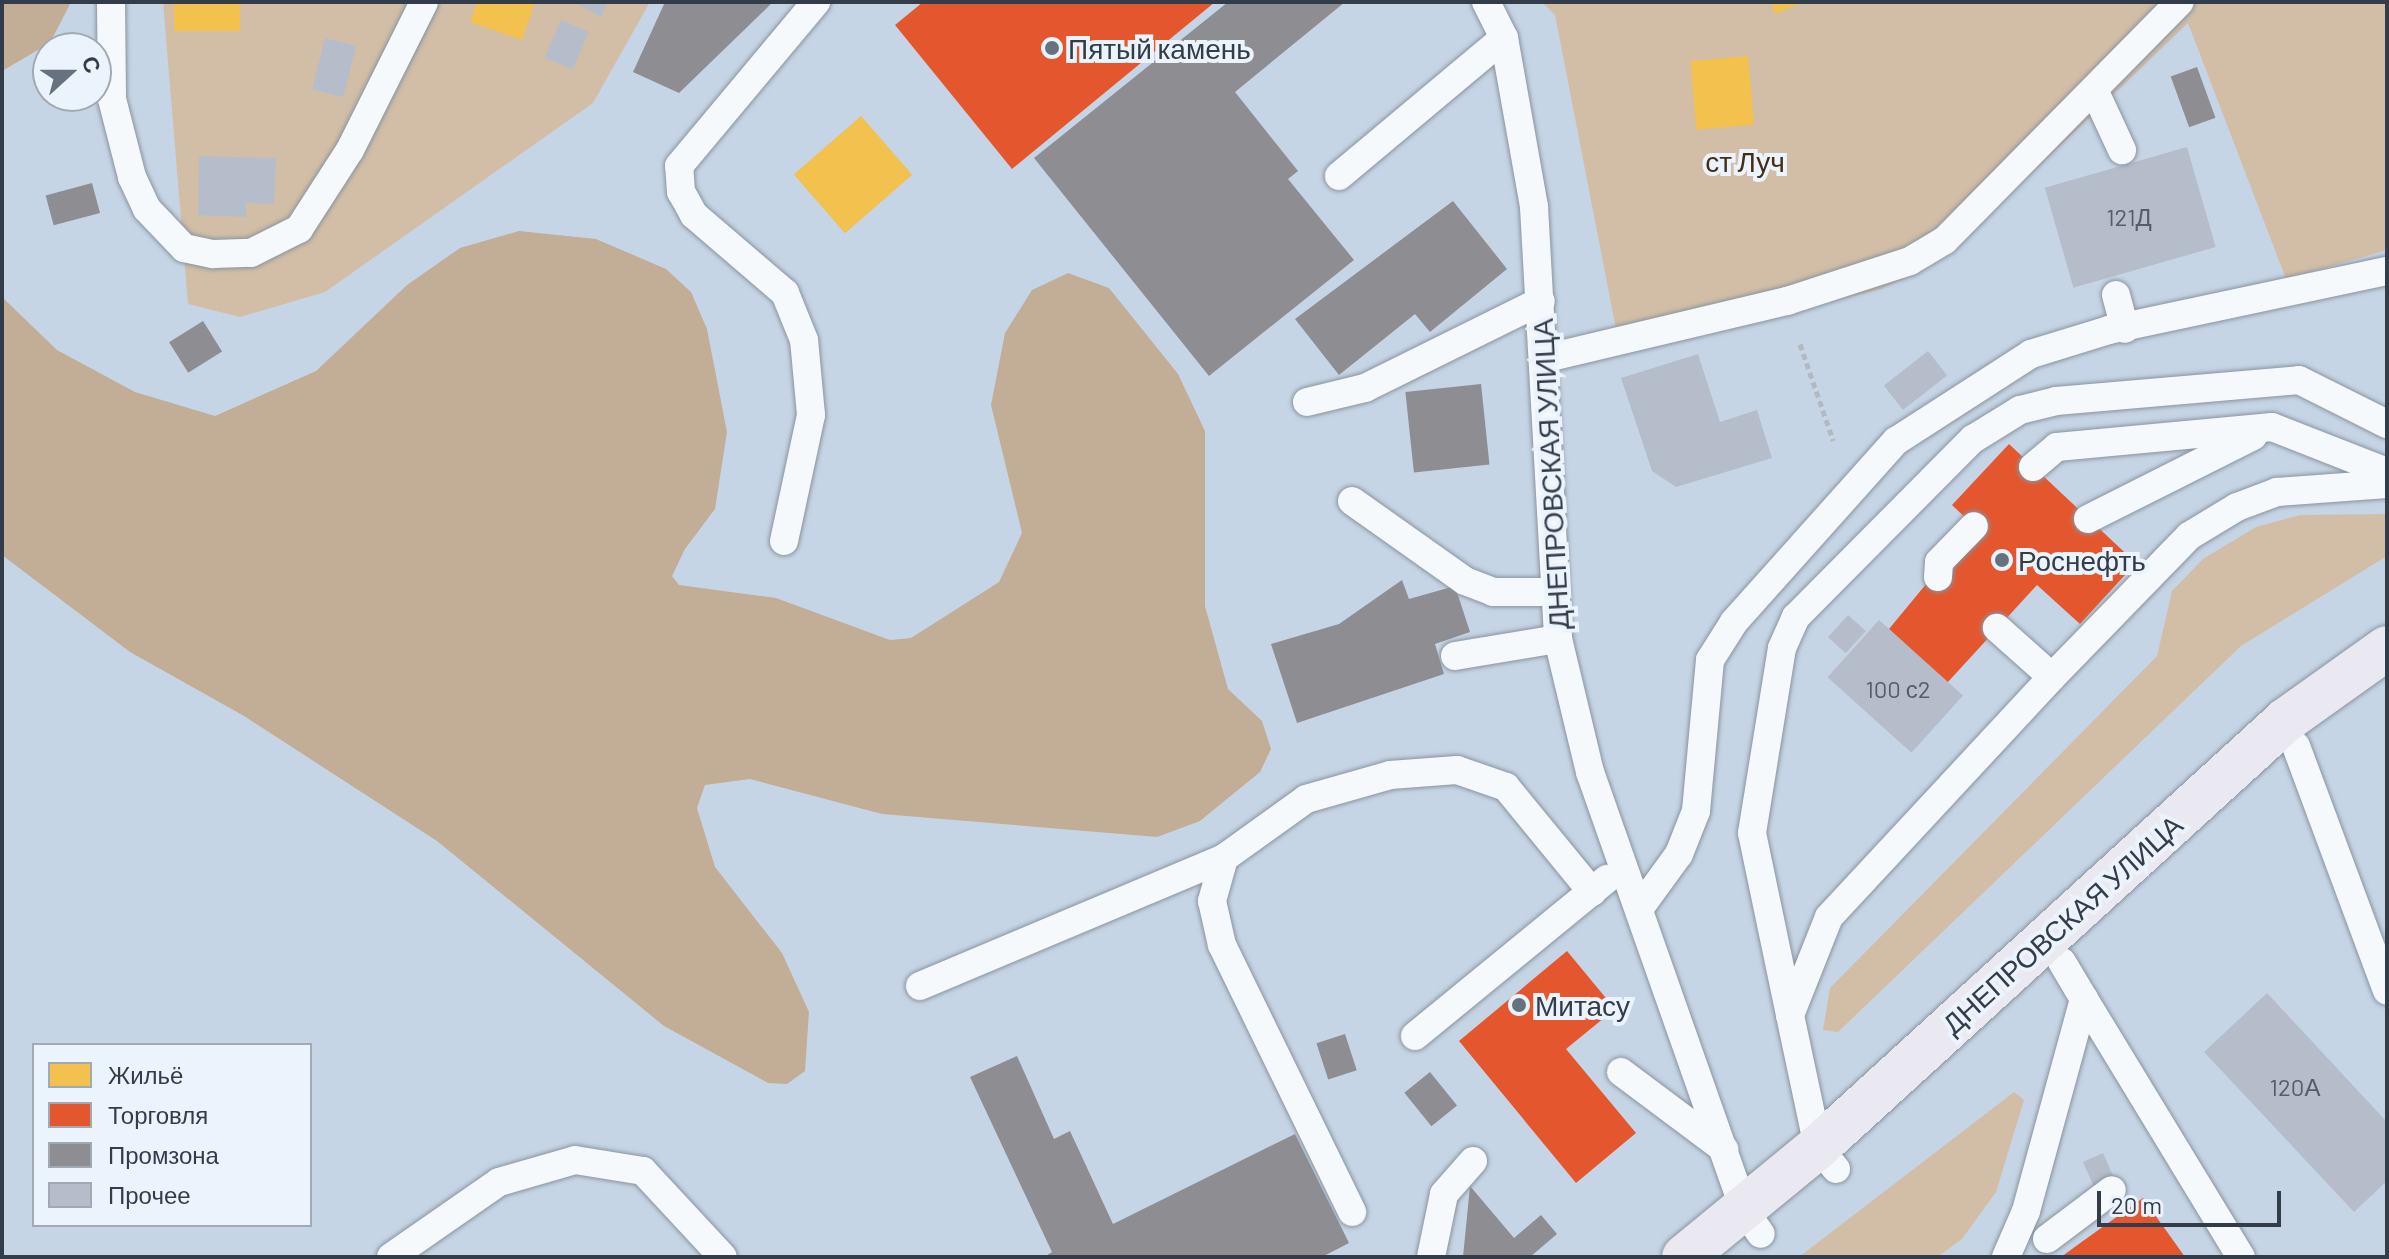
<!DOCTYPE html>
<meta charset="utf-8">
<style>
body{margin:0}
#map{position:relative;width:2389px;height:1259px;overflow:hidden;background:#c6d5e5;font-family:Barlow,sans-serif}
div>[style]{position:absolute}
.green>*{inset:0;background:#d2bea6}
.forest>*{inset:0;background:#c2ae96}
.homes>*{inset:0;background:#f2c14e;transform-origin:0 0}
.shops>*{inset:0;background:#e4572e}
.industry>*{inset:0;background:#8d8d92;transform-origin:0 0}
.building>*{inset:0;background:#b5bdcb;transform-origin:0 0}
.path>*{height:5px;margin-top:-2.5px;transform-origin:0;background:repeating-linear-gradient(90deg,#b3b9bf 0 6px,transparent 0 10px)}
.roads{filter:drop-shadow(0 0 2px #8994a0) drop-shadow(0 0 2px #8994a0)}
.service>*{height:28px;margin:-14px;padding:0 14px;transform-origin:14px;border-radius:14px;background:#f6f9fb}
.primary>*{height:44px;margin:-22px;padding:0 22px;transform-origin:22px;border-radius:22px;background:#eae9f1}
.dots>*{width:22px;height:22px;translate:-50% -50%;box-sizing:border-box;border:4px solid #ebf3fc;border-radius:50%}
span{translate:-50% -50%;white-space:nowrap;text-align:center;line-height:1.15;-webkit-text-stroke:8px #ebf3fc;paint-order:stroke}
.number-label{font-size:24px;color:#545e6b}
.number-label span{-webkit-text-stroke-width:0}
.poi-label{font-size:28px;color:#323d49}
.left{translate:0 -50%;text-align:left}
.park-label{font-size:28px;color:#442f15}
.street-label{font-size:28px;color:#323d49}
.frame{position:absolute;inset:0;border:4px solid #323d49;pointer-events:none}
.legend{position:absolute;left:32px;top:1043px;width:280px;height:184px;box-sizing:border-box;background:#ebf3fc;border:2px solid #a1aab4;margin:0;padding:10px 14px;list-style:none;font-size:24px;color:#323d49}
.legend li{display:flex;align-items:center;gap:16px;height:40px}
.legend b{width:40px;border:2px solid #a1aab4}
.north{position:absolute;left:32px;top:32px;width:80px;height:80px;box-sizing:border-box;background:#ebf3fc;border:2px solid #a1aab4;border-radius:50%;rotate:69deg;font-size:22px;font-weight:700;line-height:32px;text-align:center;color:#323d49}
.north::after{content:'';display:block;margin:auto;width:28px;height:36px;background:#667280;clip-path:polygon(50% 0,100% 100%,50% 72%,0 100%)}
.scale{position:absolute;left:2097px;top:1191px;width:184px;height:36px;box-sizing:border-box;border:4px solid #323d49;border-top:0;padding-left:10px;font-size:24px;line-height:28px;white-space:nowrap;color:#323d49;-webkit-text-stroke:6px #ebf3fc;paint-order:stroke}
</style>
<div id="map">
<div class="green">
<div style="clip-path:polygon(163px 2px,650px 2px,593px 103px,325px 292px,240px 317px,188px 304px)"></div>
<div style="clip-path:polygon(1542px 2px,2387px 2px,2387px 250px,2286px 279px,2188px 23px,1954px 248px,1921px 271px,1881px 289px,1621px 355px,1555px 15px)"></div>
<div style="clip-path:polygon(2387px 514px,2387px 556px,2241px 646px,1838px 1032px,1823px 1030px,1830px 988px,2157px 656px,2172px 591px,2203px 559px,2256px 527px,2300px 515px)"></div>
<div style="clip-path:polygon(2014px 1092px,2024px 1100px,1996px 1192px,1962px 1239px,1937px 1257px,1799px 1257px)"></div>
</div>
<div class="forest">
<div style="clip-path:polygon(2px 2px,71px 2px,50px 43px,2px 71px)"></div>
<div style="clip-path:polygon(519px 231px,596px 239px,666px 269px,691px 292px,707px 329px,727px 432px,715px 509px,685px 549px,672px 576px,679px 585px,776px 598px,890px 640px,911px 638px,999px 582px,1022px 533px,991px 405px,1005px 333px,1032px 290px,1068px 273px,1109px 288px,1178px 374px,1205px 431px,1205px 606px,1228px 689px,1262px 721px,1271px 749px,1260px 772px,1200px 821px,1157px 837px,882px 814px,750px 779px,705px 785px,697px 808px,715px 867px,782px 953px,809px 1012px,805px 1071px,787px 1084px,768px 1083px,664px 1026px,437px 841px,244px 716px,130px 652px,2px 555px,2px 297px,57px 350px,135px 392px,215px 416px,316px 371px,407px 285px,460px 248px)"></div>
</div>
<div class="homes">
<div style="left:174px;top:2px;width:66px;height:29px"></div>
<div style="clip-path:polygon(477px 2px,535px 2px,522px 40px,470px 22px)"></div>
<div style="clip-path:polygon(1771px 2px,1804px 2px,1775px 14px)"></div>
<div style="left:1748px;top:56px;width:69px;height:58px;rotate:85deg"></div>
<div style="left:861px;top:116px;width:78px;height:89px;rotate:49deg"></div>
</div>
<div class="shops">
<div style="clip-path:polygon(923px 2px,1215px 2px,1012px 169px,895px 25px)"></div>
<div style="clip-path:polygon(2009px 444px,2136px 563px,2080px 624px,2037px 585px,1947px 683px,1889px 629px,1974px 526px,1952px 505px)"></div>
<div style="clip-path:polygon(1567px 951px,1615px 1009px,1566px 1049px,1636px 1133px,1576px 1183px,1459px 1041px)"></div>
<div style="clip-path:polygon(2143px 1198px,2185px 1257px,2061px 1257px,2083px 1241px)"></div>
</div>
<div class="industry">
<div style="clip-path:polygon(665px 2px,773px 2px,679px 93px,633px 72px)"></div>
<div style="clip-path:polygon(1228px 2px,1345px 2px,1235px 92px,1298px 171px,1288px 179px,1354px 260px,1209px 376px,1034px 158px)"></div>
<div style="left:2197px;top:67px;width:54px;height:28px;rotate:70deg"></div>
<div style="left:92px;top:183px;width:31px;height:48px;rotate:75deg"></div>
<div style="clip-path:polygon(1453px 201px,1507px 269px,1430px 332px,1415px 314px,1339px 375px,1295px 319px)"></div>
<div style="left:203px;top:321px;width:36px;height:40px;rotate:58deg"></div>
<div style="left:1481px;top:384px;width:81px;height:76px;rotate:84deg"></div>
<div style="clip-path:polygon(1402px 580px,1409px 599px,1455px 586px,1470px 632px,1435px 644px,1444px 674px,1297px 723px,1271px 644px,1339px 624px)"></div>
<div style="left:1345px;top:1034px;width:38px;height:30px;rotate:72deg"></div>
<div style="clip-path:polygon(1017px 1056px,1054px 1139px,1070px 1131px,1113px 1224px,1295px 1134px,1349px 1243px,1322px 1257px,1044px 1257px,1052px 1252px,970px 1077px)"></div>
<div style="left:1430px;top:1072px;width:43px;height:33px;rotate:51deg"></div>
<div style="clip-path:polygon(1470px 1186px,1514px 1238px,1541px 1215px,1557px 1234px,1530px 1257px,1463px 1257px)"></div>
</div>
<div class="building">
<div style="clip-path:polygon(575px 2px,607px 2px,601px 17px)"></div>
<div style="left:561px;top:20px;width:30px;height:41px;rotate:23deg"></div>
<div style="left:325px;top:38px;width:32px;height:53px;rotate:14deg"></div>
<div style="left:2187px;top:147px;width:104px;height:148px;rotate:74deg"></div>
<div style="clip-path:polygon(199px 156px,276px 158px,274px 204px,246px 203px,246px 217px,198px 215px)"></div>
<div style="left:1928px;top:351px;width:31px;height:56px;rotate:52deg"></div>
<div style="clip-path:polygon(1698px 354px,1720px 422px,1757px 410px,1772px 458px,1676px 487px,1652px 471px,1621px 378px)"></div>
<div style="left:1848px;top:615px;width:24px;height:30px;rotate:42deg"></div>
<div style="left:1879px;top:620px;width:113px;height:77px;rotate:42deg"></div>
<div style="clip-path:polygon(2267px 993px,2387px 1122px,2387px 1181px,2354px 1212px,2204px 1052px)"></div>
<div style="left:2103px;top:1153px;width:30px;height:22px;rotate:66deg"></div>
</div>
<div class="path">
<div style="left:1800px;top:344px;width:102px;rotate:71deg"></div>
</div>
<div class="roads">
<div class="service">
<div style="left:111px;top:2px;width:97px;rotate:89.4deg"></div>
<div style="left:112px;top:99px;width:81px;rotate:75.6deg"></div>
<div style="left:132px;top:177px;width:35px;rotate:65deg"></div>
<div style="left:147px;top:209px;width:54px;rotate:46.5deg"></div>
<div style="left:184px;top:248px;width:30px;rotate:12deg"></div>
<div style="left:213px;top:254px;width:38px;rotate:-2deg"></div>
<div style="left:251px;top:253px;width:54px;rotate:-26.6deg"></div>
<div style="left:299px;top:229px;width:94px;rotate:-57.2deg"></div>
<div style="left:350px;top:150px;width:165px;rotate:-63.4deg"></div>
<div style="left:1486px;top:2px;width:40px;rotate:63.4deg"></div>
<div style="left:1504px;top:38px;width:172px;rotate:79.9deg"></div>
<div style="left:1534px;top:207px;width:433px;rotate:86.8deg"></div>
<div style="left:1558px;top:639px;width:137px;rotate:76.5deg"></div>
<div style="left:1590px;top:772px;width:464px;rotate:70.6deg"></div>
<div style="left:1744px;top:1210px;width:29px;rotate:55deg"></div>
<div style="left:2096px;top:94px;width:62px;rotate:65.1deg"></div>
<div style="left:1339px;top:176px;width:215px;rotate:-39.9deg"></div>
<div style="left:2116px;top:295px;width:35px;rotate:75deg"></div>
<div style="left:1547px;top:358px;width:247px;rotate:-13.4deg"></div>
<div style="left:1787px;top:301px;width:129px;rotate:-18deg"></div>
<div style="left:1910px;top:261px;width:41px;rotate:-31deg"></div>
<div style="left:1945px;top:240px;width:334px;rotate:-45.4deg"></div>
<div style="left:1307px;top:402px;width:60px;rotate:-13.6deg"></div>
<div style="left:1365px;top:388px;width:196px;rotate:-26.3deg"></div>
<div style="left:2033px;top:467px;width:31px;rotate:-40deg"></div>
<div style="left:2057px;top:447px;width:216px;rotate:-5.3deg"></div>
<div style="left:2272px;top:427px;width:123px;rotate:21.4deg"></div>
<div style="left:1352px;top:501px;width:138px;rotate:35.3deg"></div>
<div style="left:1465px;top:581px;width:30px;rotate:21deg"></div>
<div style="left:1493px;top:592px;width:57px"></div>
<div style="left:2088px;top:519px;width:185px;rotate:-26.7deg"></div>
<div style="left:784px;top:541px;width:129px;rotate:-77.9deg"></div>
<div style="left:811px;top:415px;width:75px;rotate:-95.3deg"></div>
<div style="left:804px;top:340px;width:51px;rotate:-112deg"></div>
<div style="left:785px;top:293px;width:120px;rotate:-139.4deg"></div>
<div style="left:694px;top:215px;width:26px;rotate:-119deg"></div>
<div style="left:681px;top:192px;width:26px;rotate:-94deg"></div>
<div style="left:679px;top:166px;width:214px;rotate:-50.1deg"></div>
<div style="left:1938px;top:577px;width:15px;rotate:-86deg"></div>
<div style="left:1939px;top:562px;width:50px;rotate:-45.8deg"></div>
<div style="left:1455px;top:656px;width:104px;rotate:-9.4deg"></div>
<div style="left:2052px;top:677px;width:197px;rotate:-45.8deg"></div>
<div style="left:2189px;top:536px;width:56px;rotate:-31.1deg"></div>
<div style="left:2237px;top:507px;width:43px;rotate:-20.6deg"></div>
<div style="left:2277px;top:492px;width:110px;rotate:-4.2deg"></div>
<div style="left:2296px;top:746px;width:261px;rotate:69.6deg"></div>
<div style="left:1224px;top:858px;width:45px;rotate:105.6deg"></div>
<div style="left:1212px;top:901px;width:45px;rotate:77.2deg"></div>
<div style="left:1222px;top:945px;width:297px;rotate:64deg"></div>
<div style="left:1639px;top:909px;width:68px;rotate:-54deg"></div>
<div style="left:1679px;top:854px;width:46px;rotate:-68.4deg"></div>
<div style="left:1696px;top:811px;width:152px;rotate:-84.7deg"></div>
<div style="left:1710px;top:660px;width:45px;rotate:-57.7deg"></div>
<div style="left:1734px;top:622px;width:243px;rotate:-48.2deg"></div>
<div style="left:1896px;top:441px;width:161px;rotate:-32.8deg"></div>
<div style="left:2031px;top:354px;width:82px;rotate:-17.1deg"></div>
<div style="left:2109px;top:330px;width:284px;rotate:-12deg"></div>
<div style="left:920px;top:986px;width:330px;rotate:-22.8deg"></div>
<div style="left:1224px;top:858px;width:101px;rotate:-35.7deg"></div>
<div style="left:1306px;top:799px;width:87px;rotate:-15.9deg"></div>
<div style="left:1390px;top:775px;width:67px;rotate:-4.3deg"></div>
<div style="left:1457px;top:770px;width:52px;rotate:19.1deg"></div>
<div style="left:1506px;top:787px;width:136px;rotate:50.7deg"></div>
<div style="left:2084px;top:999px;width:302px;rotate:58.7deg"></div>
<div style="left:1790px;top:1015px;width:186px;rotate:-101.8deg"></div>
<div style="left:1752px;top:833px;width:187px;rotate:-80.8deg"></div>
<div style="left:1782px;top:648px;width:34px;rotate:-66deg"></div>
<div style="left:1796px;top:617px;width:251px;rotate:-45.2deg"></div>
<div style="left:1973px;top:439px;width:55px;rotate:-31.7deg"></div>
<div style="left:2020px;top:410px;width:37px;rotate:-14deg"></div>
<div style="left:2056px;top:401px;width:244px;rotate:-4.9deg"></div>
<div style="left:2299px;top:380px;width:98px;rotate:26.6deg"></div>
<div style="left:1415px;top:1036px;width:248px;rotate:-39.3deg"></div>
<div style="left:1621px;top:1072px;width:129px;rotate:36.8deg"></div>
<div style="left:1836px;top:1169px;width:28px;rotate:-129deg"></div>
<div style="left:1818px;top:1147px;width:135px;rotate:-102deg"></div>
<div style="left:1790px;top:1015px;width:105px;rotate:-68.3deg"></div>
<div style="left:1829px;top:917px;width:328px;rotate:-47.1deg"></div>
<div style="left:2052px;top:677px;width:74px;rotate:-138.3deg"></div>
<div style="left:2047px;top:1239px;width:81px;rotate:-37deg"></div>
<div style="left:391px;top:1257px;width:131px;rotate:-34.8deg"></div>
<div style="left:499px;top:1182px;width:79px;rotate:-16.1deg"></div>
<div style="left:575px;top:1160px;width:69px;rotate:9.2deg"></div>
<div style="left:643px;top:1171px;width:117px;rotate:47.1deg"></div>
<div style="left:1431px;top:1257px;width:64px;rotate:-78.3deg"></div>
<div style="left:1444px;top:1194px;width:44px;rotate:-48.7deg"></div>
<div style="left:2006px;top:1257px;width:50px;rotate:-66.5deg"></div>
<div style="left:2026px;top:1211px;width:220px;rotate:-74.7deg"></div>
<div style="left:2084px;top:999px;width:43px;rotate:-120.7deg"></div>
</div>
<div class="primary">
<div style="left:1684px;top:1257px;width:173px;rotate:-39.4deg"></div>
<div style="left:1818px;top:1147px;width:634px;rotate:-42.38deg"></div>
<div style="left:2286px;top:720px;width:124px;rotate:-35.5deg"></div>
</div>
</div>
<div class="dots">
<div style="left:1052px;top:48px;background:#667280"></div>
<div style="left:2002px;top:560px;background:#667280"></div>
<div style="left:1519px;top:1005px;background:#667280"></div>
</div>
<div class="number-label">
<span style="left:2129px;top:217px">121Д</span>
<span style="left:1898px;top:689px">100 с2</span>
<span style="left:2295px;top:1087px">120А</span>
</div>
<div class="poi-label">
<span class="left" style="left:1068px;top:48px">Пятый камень</span>
<span class="left" style="left:2018px;top:560px">Роснефть</span>
<span class="left" style="left:1535px;top:1005px">Митасу</span>
</div>
<div class="park-label">
<span style="left:1745px;top:161px">ст Луч</span>
</div>
<div class="street-label">
<span style="left:1550px;top:474px;rotate:-93deg">ДНЕПРОВСКАЯ УЛИЦА</span>
<span style="left:2062px;top:924px;rotate:-42deg">ДНЕПРОВСКАЯ УЛИЦА</span>
</div>
<div class="frame"></div>
<ul class="legend">
<li><b style="height:22px;background:#f2c14e"></b>Жильё</li>
<li><b style="height:22px;background:#e4572e"></b>Торговля</li>
<li><b style="height:22px;background:#8d8d92"></b>Промзона</li>
<li><b style="height:22px;background:#b5bdcb"></b>Прочее</li>
</ul>
<div class="north">С</div>
<div class="scale">20 m</div>
</div>
